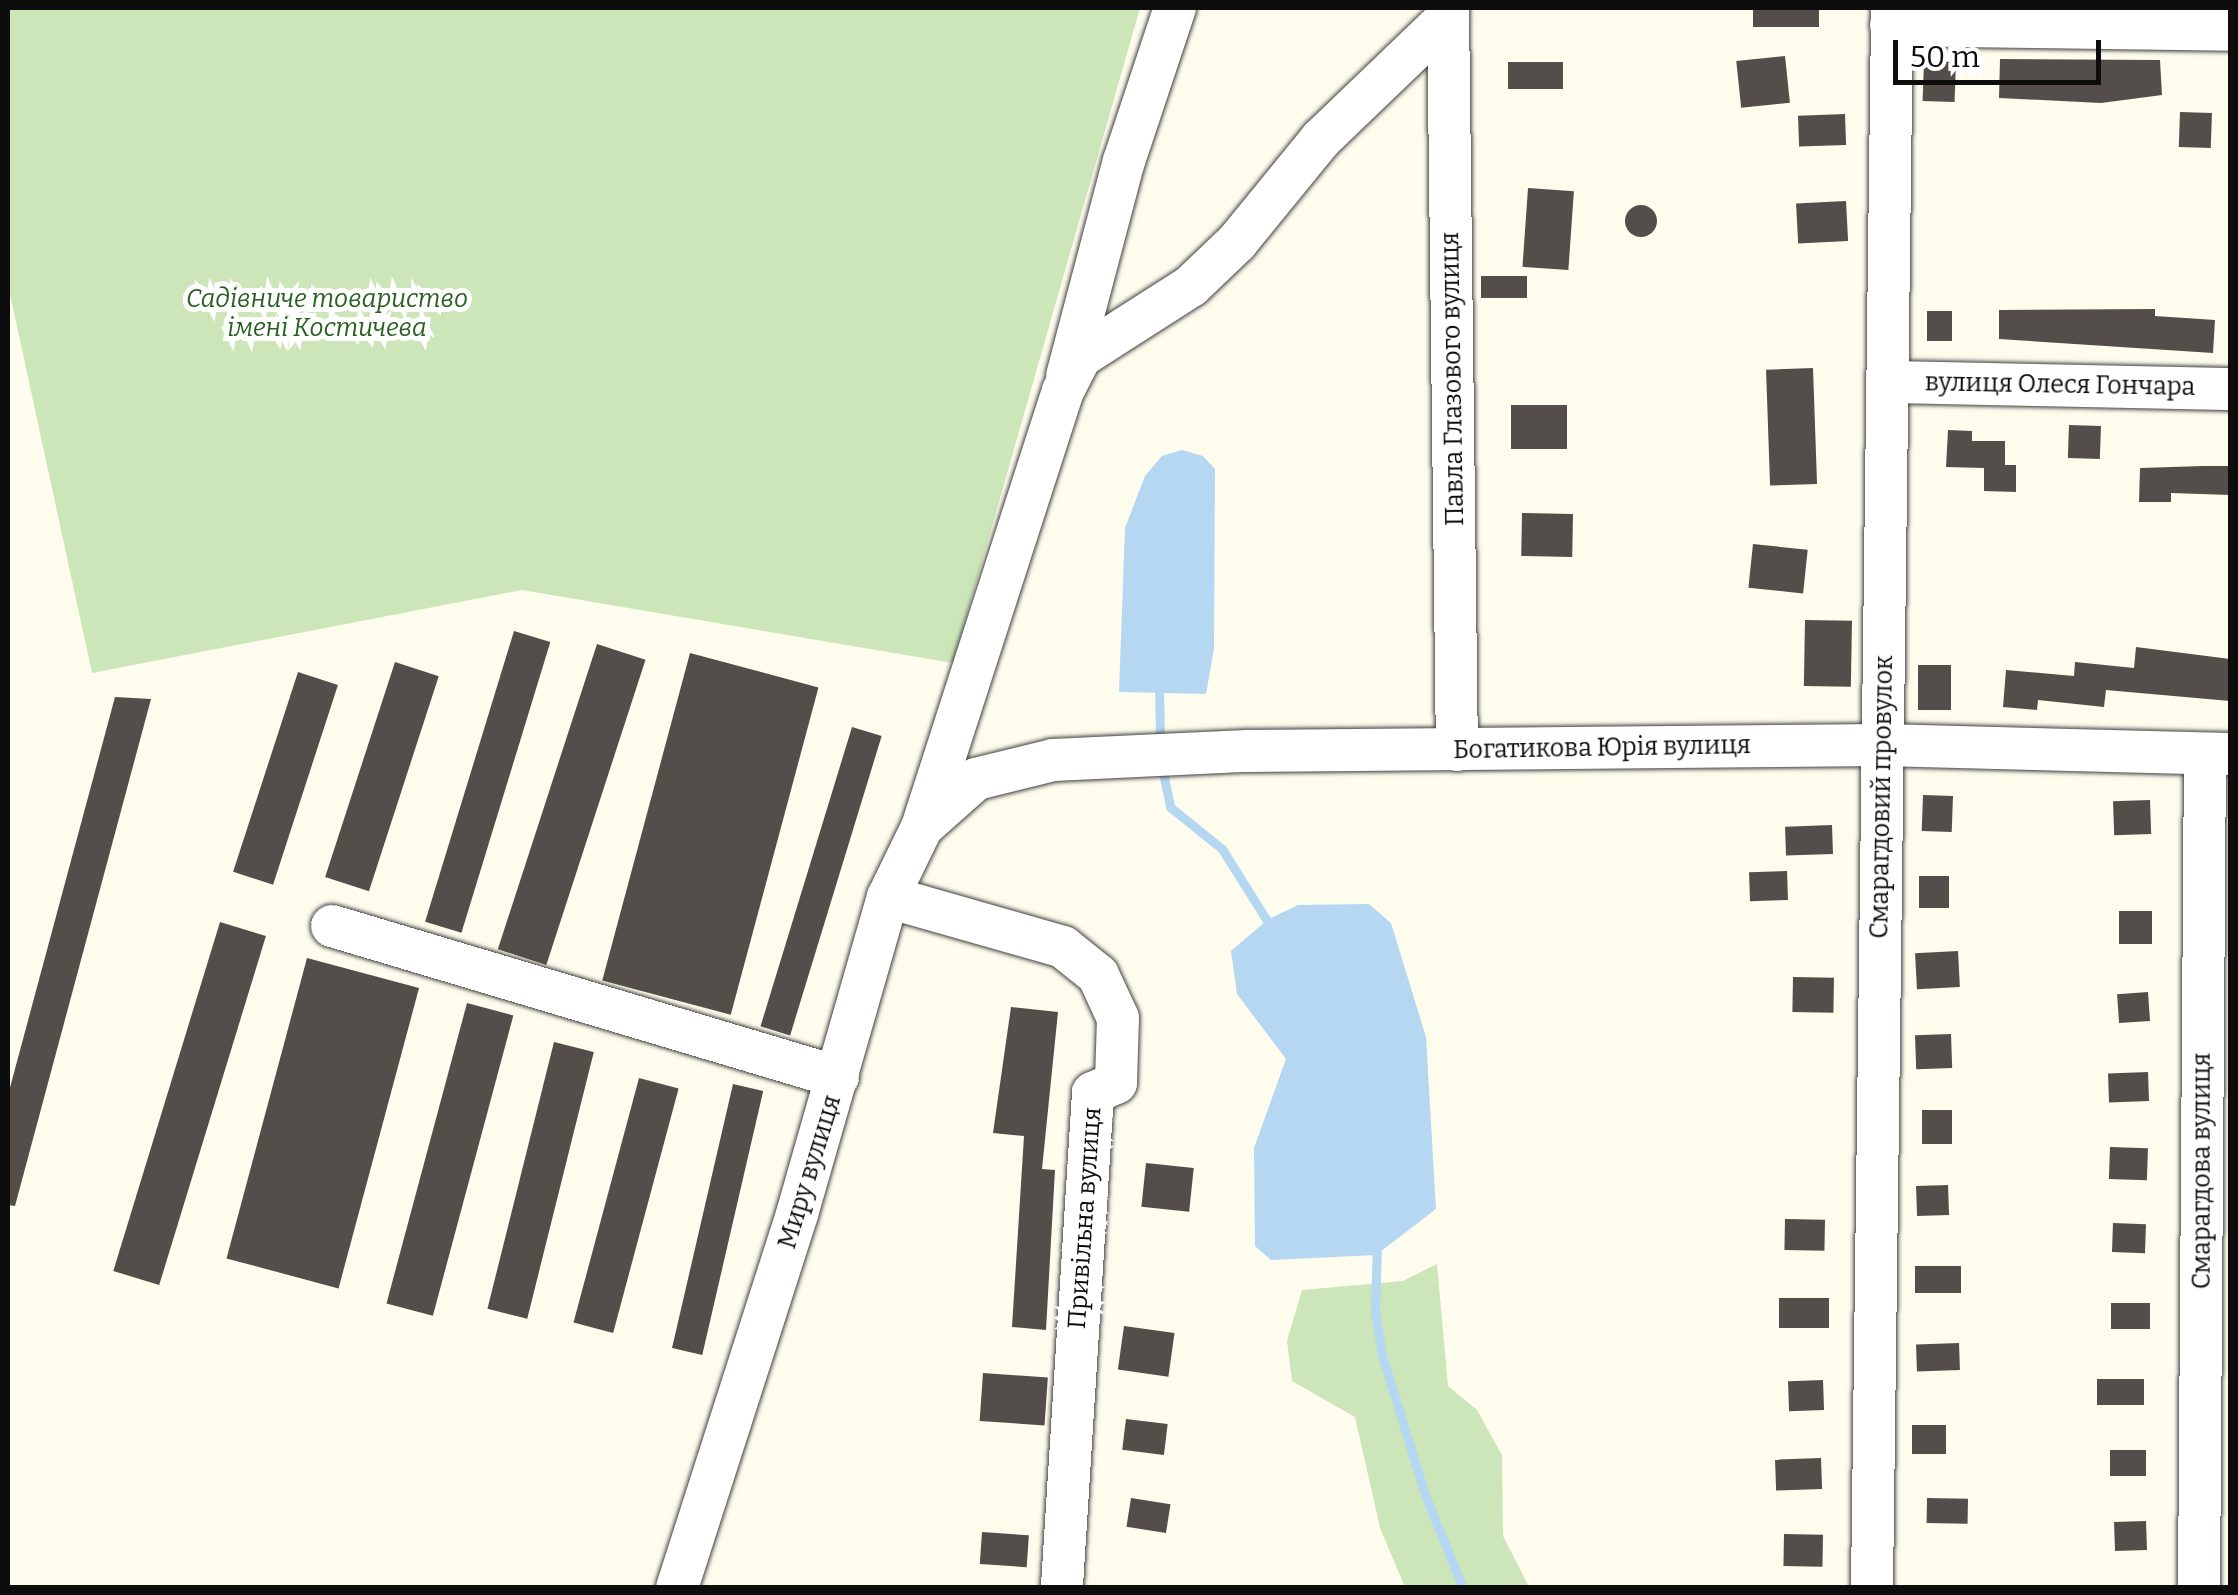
<!DOCTYPE html>
<meta charset="utf-8">
<style>
body{margin:0}
#map{position:relative;width:2238px;height:1595px;overflow:hidden;background:#fefced;font-family:Bitter,serif}
div>[style]{position:absolute}
.green>*{inset:0;background:#cde6b9}
.water>*{inset:0;background:#b5d7f2}
.stream>*{height:9px;margin:-4.5px;padding:0 4.5px;transform-origin:4.5px;border-radius:4.5px;background:#b5d7f2}
.building>*{inset:0;background:#544e4a;transform-origin:0 0}
.round{border-radius:50%}
.roads{filter:drop-shadow(0 0 2px #404040) drop-shadow(0 0 2px #404040)}
.minor>*{height:42px;margin:-21px;padding:0 21px;transform-origin:21px;border-radius:21px;background:#fff}
span{translate:-50% -50%;white-space:nowrap;text-align:center;line-height:1.15;-webkit-text-stroke:10px #fff;paint-order:stroke}
.park-label{font-size:25px;color:#2a6021;font-style:italic}
.street-label{font-size:25px;color:#0d0d0d}
.frame{position:absolute;inset:0;border:10px solid #0d0d0d;pointer-events:none}
.scale{position:absolute;left:1893px;top:40px;width:208px;height:45px;box-sizing:border-box;border:5px solid #0d0d0d;border-top:0;padding-left:12px;font-size:30px;line-height:35px;white-space:nowrap;color:#0d0d0d;-webkit-text-stroke:8px #fff;paint-order:stroke}
</style>
<div id="map">
<div class="green">
<div style="clip-path:polygon(8px 8px,1140px 8px,953px 663px,522px 590px,92px 673px,8px 285px)"></div>
<div style="clip-path:polygon(1437px 1264px,1448px 1386px,1477px 1410px,1502px 1455px,1503px 1536px,1529px 1587px,1405px 1587px,1380px 1528px,1355px 1417px,1292px 1381px,1287px 1341px,1302px 1290px,1403px 1281px)"></div>
</div>
<div class="water">
<div style="clip-path:polygon(1182px 450px,1203px 456px,1215px 469px,1214px 649px,1206px 694px,1119px 692px,1125px 528px,1145px 476px,1162px 456px)"></div>
<div style="clip-path:polygon(1369px 904px,1391px 923px,1426px 1037px,1436px 1209px,1376px 1255px,1271px 1260px,1255px 1246px,1254px 1148px,1286px 1059px,1237px 994px,1231px 951px,1267px 920px,1298px 905px)"></div>
</div>
<div class="stream">
<div style="left:1159px;top:683px;width:59px;rotate:89deg"></div>
<div style="left:1162px;top:768px;width:40px;rotate:78deg"></div>
<div style="left:1170px;top:807px;width:67px;rotate:38.9deg"></div>
<div style="left:1222px;top:849px;width:92px;rotate:57.9deg"></div>
<div style="left:1377px;top:1244px;width:68px;rotate:91.7deg"></div>
<div style="left:1375px;top:1312px;width:44px;rotate:80.8deg"></div>
<div style="left:1382px;top:1355px;width:146px;rotate:72.9deg"></div>
<div style="left:1425px;top:1495px;width:100px;rotate:67.8deg"></div>
</div>
<div class="building">
<div style="left:1753px;top:8px;width:66px;height:19px"></div>
<div style="left:1785px;top:56px;width:47px;height:49px;rotate:84deg"></div>
<div style="clip-path:polygon(2000px 59px,2160px 60px,2162px 95px,2101px 103px,1999px 98px)"></div>
<div style="left:1924px;top:61px;width:32px;height:40px;rotate:2deg"></div>
<div style="left:1563px;top:62px;width:27px;height:55px;rotate:90deg"></div>
<div style="left:2180px;top:112px;width:32px;height:35px;rotate:2deg"></div>
<div style="left:1845px;top:114px;width:31px;height:47px;rotate:88deg"></div>
<div style="left:1528px;top:188px;width:46px;height:79px;rotate:4deg"></div>
<div style="left:1846px;top:201px;width:40px;height:50px;rotate:87deg"></div>
<div class="round" style="left:1625px;top:205px;width:32px;height:32px"></div>
<div style="left:1481px;top:276px;width:46px;height:22px"></div>
<div style="clip-path:polygon(2155px 309px,2155px 316px,2215px 320px,2213px 353px,1999px 339px,1999px 310px)"></div>
<div style="left:1927px;top:311px;width:25px;height:30px"></div>
<div style="left:1813px;top:368px;width:116px;height:47px;rotate:88deg"></div>
<div style="left:1511px;top:405px;width:56px;height:44px"></div>
<div style="left:2069px;top:425px;width:32px;height:33px;rotate:2deg"></div>
<div style="clip-path:polygon(1948px 430px,1972px 431px,1972px 441px,2005px 441px,2005px 465px,2016px 465px,2016px 492px,1984px 491px,1984px 468px,1946px 467px)"></div>
<div style="clip-path:polygon(2203px 466px,2230px 466px,2230px 495px,2171px 493px,2171px 502px,2139px 502px,2140px 468px)"></div>
<div style="left:1522px;top:513px;width:51px;height:43px;rotate:1deg"></div>
<div style="left:1753px;top:544px;width:55px;height:44px;rotate:6deg"></div>
<div style="left:1805px;top:620px;width:47px;height:66px;rotate:1deg"></div>
<div style="left:514px;top:631px;width:38px;height:304px;rotate:17deg"></div>
<div style="left:597px;top:644px;width:51px;height:321px;rotate:18deg"></div>
<div style="clip-path:polygon(2136px 647px,2230px 659px,2230px 701px,2106px 690px,2104px 707px,2038px 700px,2037px 710px,2003px 707px,2006px 670px,2074px 676px,2075px 662px,2134px 668px)"></div>
<div style="left:690px;top:653px;width:133px;height:339px;rotate:15deg"></div>
<div style="left:395px;top:662px;width:46px;height:226px;rotate:18deg"></div>
<div style="left:1918px;top:665px;width:33px;height:45px"></div>
<div style="left:298px;top:672px;width:42px;height:210px;rotate:18deg"></div>
<div style="clip-path:polygon(115px 697px,151px 699px,15px 1206px,8px 1205px,8px 1095px)"></div>
<div style="left:852px;top:727px;width:31px;height:313px;rotate:17deg"></div>
<div style="left:1923px;top:795px;width:30px;height:36px;rotate:2deg"></div>
<div style="left:2150px;top:800px;width:34px;height:37px;rotate:88deg"></div>
<div style="left:1832px;top:825px;width:29px;height:47px;rotate:88deg"></div>
<div style="left:1787px;top:871px;width:29px;height:38px;rotate:88deg"></div>
<div style="left:1919px;top:876px;width:30px;height:32px"></div>
<div style="left:2119px;top:911px;width:33px;height:33px"></div>
<div style="left:220px;top:922px;width:48px;height:365px;rotate:17deg"></div>
<div style="left:1958px;top:951px;width:36px;height:43px;rotate:87deg"></div>
<div style="left:307px;top:958px;width:116px;height:311px;rotate:15deg"></div>
<div style="left:1793px;top:977px;width:41px;height:35px;rotate:1deg"></div>
<div style="left:2148px;top:992px;width:29px;height:31px;rotate:86deg"></div>
<div style="left:467px;top:1003px;width:48px;height:311px;rotate:15deg"></div>
<div style="clip-path:polygon(1011px 1007px,1058px 1012px,1042px 1169px,1055px 1170px,1046px 1330px,1012px 1327px,1024px 1136px,993px 1133px)"></div>
<div style="left:1951px;top:1034px;width:34px;height:36px;rotate:88deg"></div>
<div style="left:554px;top:1042px;width:41px;height:275px;rotate:14deg"></div>
<div style="left:2148px;top:1072px;width:29px;height:40px;rotate:88deg"></div>
<div style="left:639px;top:1078px;width:41px;height:253px;rotate:15deg"></div>
<div style="left:733px;top:1084px;width:31px;height:271px;rotate:13deg"></div>
<div style="left:1922px;top:1110px;width:30px;height:34px"></div>
<div style="left:2110px;top:1147px;width:38px;height:32px;rotate:2deg"></div>
<div style="left:1146px;top:1163px;width:48px;height:44px;rotate:6deg"></div>
<div style="left:1948px;top:1185px;width:30px;height:32px;rotate:88deg"></div>
<div style="left:1785px;top:1219px;width:40px;height:31px;rotate:1deg"></div>
<div style="left:2113px;top:1223px;width:33px;height:29px;rotate:2deg"></div>
<div style="left:1915px;top:1266px;width:46px;height:27px"></div>
<div style="left:1779px;top:1298px;width:50px;height:30px"></div>
<div style="left:2111px;top:1303px;width:39px;height:26px"></div>
<div style="left:1124px;top:1326px;width:51px;height:44px;rotate:8deg"></div>
<div style="left:1959px;top:1343px;width:27px;height:43px;rotate:88deg"></div>
<div style="left:983px;top:1373px;width:65px;height:48px;rotate:4deg"></div>
<div style="left:2097px;top:1379px;width:47px;height:26px"></div>
<div style="left:1823px;top:1380px;width:30px;height:35px;rotate:88deg"></div>
<div style="left:1126px;top:1419px;width:42px;height:31px;rotate:7deg"></div>
<div style="left:1912px;top:1425px;width:34px;height:29px"></div>
<div style="left:2146px;top:1450px;width:26px;height:36px;rotate:90deg"></div>
<div style="left:1821px;top:1458px;width:31px;height:46px;rotate:88deg"></div>
<div style="left:1131px;top:1498px;width:40px;height:29px;rotate:9deg"></div>
<div style="left:1927px;top:1498px;width:41px;height:25px;rotate:1deg"></div>
<div style="left:2146px;top:1521px;width:29px;height:32px;rotate:88deg"></div>
<div style="left:982px;top:1532px;width:47px;height:32px;rotate:4deg"></div>
<div style="left:1784px;top:1534px;width:39px;height:32px;rotate:1deg"></div>
</div>
<div class="roads">
<div class="minor">
<div style="left:1448px;top:8px;width:742px;rotate:89.31deg"></div>
<div style="left:1891px;top:25px;width:339px;rotate:0.8deg"></div>
<div style="left:1067px;top:376px;width:222px;rotate:-75.2deg"></div>
<div style="left:1124px;top:161px;width:161px;rotate:-71.6deg"></div>
<div style="left:1889px;top:382px;width:341px;rotate:1.2deg"></div>
<div style="left:924px;top:821px;width:452px;rotate:-72.1deg"></div>
<div style="left:1063px;top:391px;width:38px;rotate:-63deg"></div>
<div style="left:1080px;top:357px;width:132px;rotate:-32.6deg"></div>
<div style="left:1191px;top:286px;width:64px;rotate:-43.7deg"></div>
<div style="left:1237px;top:242px;width:133px;rotate:-50.8deg"></div>
<div style="left:1321px;top:139px;width:176px;rotate:-43.8deg"></div>
<div style="left:888px;top:897px;width:182px;rotate:15.9deg"></div>
<div style="left:1063px;top:947px;width:45px;rotate:38.7deg"></div>
<div style="left:1098px;top:975px;width:47px;rotate:65.1deg"></div>
<div style="left:1118px;top:1018px;width:65px;rotate:91.8deg"></div>
<div style="left:1116px;top:1083px;width:25px;rotate:157deg"></div>
<div style="left:1093px;top:1093px;width:496px;rotate:93.6deg"></div>
<div style="left:332px;top:926px;width:528px;rotate:16.62deg"></div>
<div style="left:677px;top:1588px;width:393px;rotate:-72.2deg"></div>
<div style="left:797px;top:1214px;width:330px;rotate:-74deg"></div>
<div style="left:888px;top:897px;width:78px;rotate:-64.1deg"></div>
<div style="left:922px;top:827px;width:72px;rotate:-41.6deg"></div>
<div style="left:976px;top:779px;width:79px;rotate:-13.9deg"></div>
<div style="left:1053px;top:760px;width:194px;rotate:-2.7deg"></div>
<div style="left:1247px;top:751px;width:635px;rotate:-0.54deg"></div>
<div style="left:1882px;top:745px;width:348px;rotate:1.5deg"></div>
<div style="left:1872px;top:1588px;width:1580px;rotate:-89.27deg"></div>
<div style="left:2199px;top:1588px;width:834px;rotate:-89.59deg"></div>
</div>
</div>
<div class="park-label">
<span style="left:327px;top:314px">Садівниче товариство<br>імені Костичева</span>
</div>
<div class="street-label">
<span style="left:1453px;top:379px;rotate:-91deg">Павла Глазового вулиця</span>
<span style="left:2060px;top:385px;rotate:1deg">вулиця Олеся Гончара</span>
<span style="left:1602px;top:748px;rotate:-1deg">Богатикова Юрія вулиця</span>
<span style="left:1882px;top:797px;rotate:-89deg">Смарагдовий провулок</span>
<span style="left:2202px;top:1171px;rotate:-90deg">Смарагдова вулиця</span>
<span style="left:810px;top:1172px;rotate:-73deg">Миру вулиця</span>
<span style="left:1085px;top:1218px;rotate:-86deg">Привільна вулиця</span>
</div>
<div class="frame"></div>
<div class="scale">50 m</div>
</div>
